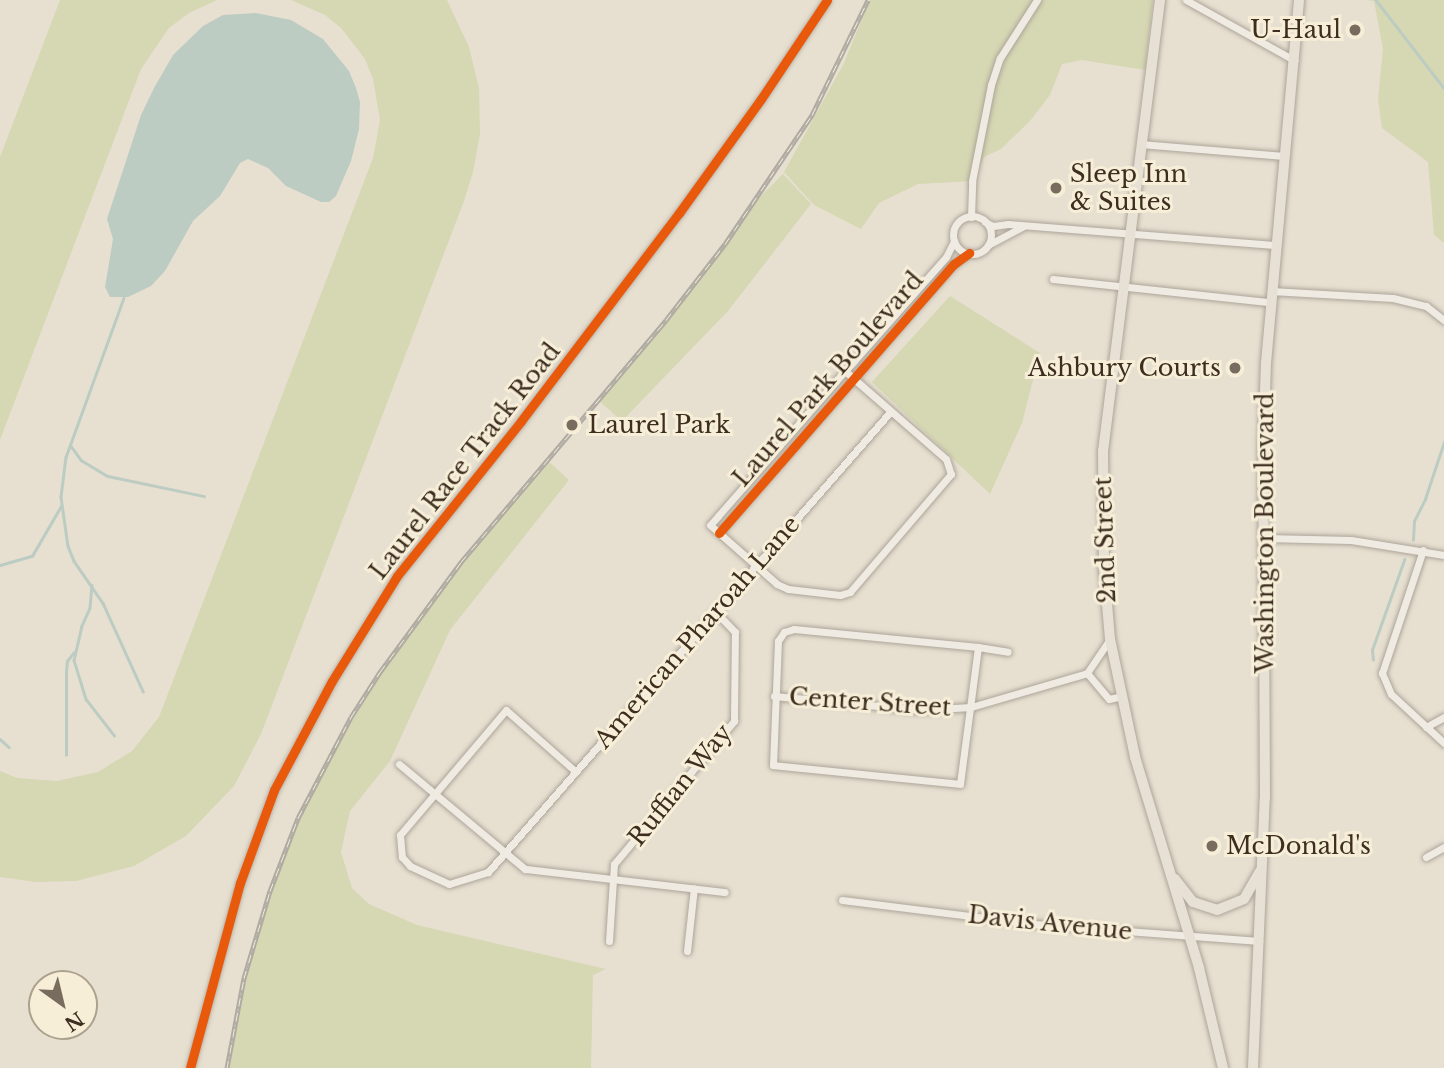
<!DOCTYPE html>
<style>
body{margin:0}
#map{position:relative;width:1444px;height:1068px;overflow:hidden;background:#e7e0d1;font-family:"Libre Baskerville",serif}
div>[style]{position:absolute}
.green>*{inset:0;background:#d6d7b3}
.water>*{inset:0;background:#bcccc2}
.stream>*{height:2.5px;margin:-1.25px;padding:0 1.25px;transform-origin:1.25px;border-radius:1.25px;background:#bcccc2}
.roads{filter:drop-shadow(0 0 2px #ada599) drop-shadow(0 0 2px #ada599)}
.minor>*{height:7px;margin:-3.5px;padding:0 3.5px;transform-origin:3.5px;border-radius:3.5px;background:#efebe3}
.minor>.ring{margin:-3.5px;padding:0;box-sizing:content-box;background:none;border:7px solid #efebe3;border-radius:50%}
.primary>*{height:10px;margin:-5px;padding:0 5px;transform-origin:5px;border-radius:5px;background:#e6e1d4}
.rail>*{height:5px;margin-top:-2.5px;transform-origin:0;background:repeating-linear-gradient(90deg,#f7eed8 0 8px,#afaaa2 0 16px);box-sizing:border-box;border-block:2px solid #afaaa2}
.cycleway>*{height:9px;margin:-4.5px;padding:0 4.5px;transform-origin:4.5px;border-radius:4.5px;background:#e8590c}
.dots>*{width:19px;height:19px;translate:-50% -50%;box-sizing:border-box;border:4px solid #f7eed8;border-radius:50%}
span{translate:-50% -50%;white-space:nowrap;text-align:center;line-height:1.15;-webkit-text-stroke:6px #f7eed8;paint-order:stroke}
.poi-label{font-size:24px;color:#3d2e20}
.right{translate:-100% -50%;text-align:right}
.left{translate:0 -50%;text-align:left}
.street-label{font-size:24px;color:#3d2e20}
.north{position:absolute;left:28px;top:970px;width:70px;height:70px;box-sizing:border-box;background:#f7eed8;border:2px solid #ada18e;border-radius:50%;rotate:146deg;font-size:19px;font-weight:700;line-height:28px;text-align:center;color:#3d2e20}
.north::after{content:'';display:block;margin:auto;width:24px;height:32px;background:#786c5e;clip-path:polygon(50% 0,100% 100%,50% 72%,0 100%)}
</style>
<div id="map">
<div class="green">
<div style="clip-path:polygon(60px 0,217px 0,189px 13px,169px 28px,141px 69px,0 440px,0 157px)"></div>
<div style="clip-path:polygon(291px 0,447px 0,469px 47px,479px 88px,480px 134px,473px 172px,464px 201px,261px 734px,234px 786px,186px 836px,134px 866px,76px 881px,36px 882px,0 877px,0 771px,17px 778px,57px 781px,98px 772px,132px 751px,159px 717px,373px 158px,380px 120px,373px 79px,365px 59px,341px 28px,325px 15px)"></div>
<div style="clip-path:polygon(870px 0,1153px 0,1145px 70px,1082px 60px,1062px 64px,1050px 95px,1030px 121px,1001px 149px,984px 157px,972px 181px,918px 184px,879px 203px,861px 229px,814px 205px,784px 172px,843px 65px)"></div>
<div style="clip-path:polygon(1366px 0,1444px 0,1444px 243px,1434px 235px,1428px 162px,1382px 128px,1378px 99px,1383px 49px,1374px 1px)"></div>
<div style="clip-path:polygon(783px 174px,811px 204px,728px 311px,622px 421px,598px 400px,666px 320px,750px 207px)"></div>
<div style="clip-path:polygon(950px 296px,1040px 353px,1022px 423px,990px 494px,872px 382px)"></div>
<div style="clip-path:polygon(546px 459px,569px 480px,450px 630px,390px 761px,350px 811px,341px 852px,352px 888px,369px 904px,417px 925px,606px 969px,593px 975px,591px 1068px,229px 1068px,252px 949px,270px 891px,298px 818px,325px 764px,380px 672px,413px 625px)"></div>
</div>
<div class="water">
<div style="clip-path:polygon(256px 13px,291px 20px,323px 39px,349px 71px,356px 88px,360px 102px,359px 129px,351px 161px,336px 196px,329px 202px,321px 202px,286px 186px,268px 168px,248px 159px,240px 163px,220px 196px,193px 221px,165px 271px,151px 286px,128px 297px,110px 297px,105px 287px,113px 239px,107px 219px,141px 115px,154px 88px,173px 55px,203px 26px,223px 15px)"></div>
</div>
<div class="stream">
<div style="left:1376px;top:0;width:111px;rotate:52.3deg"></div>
<div style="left:124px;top:298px;width:169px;rotate:110deg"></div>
<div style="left:66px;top:457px;width:40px;rotate:97.1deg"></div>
<div style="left:61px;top:497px;width:49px;rotate:81.9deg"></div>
<div style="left:68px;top:546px;width:16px;rotate:68deg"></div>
<div style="left:74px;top:561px;width:51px;rotate:55.4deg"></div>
<div style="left:103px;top:603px;width:97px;rotate:65.6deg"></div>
<div style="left:71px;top:446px;width:17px;rotate:54deg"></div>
<div style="left:81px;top:460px;width:31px;rotate:31deg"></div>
<div style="left:108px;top:476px;width:98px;rotate:11.8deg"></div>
<div style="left:1413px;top:540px;width:19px;rotate:-87deg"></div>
<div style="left:1414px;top:521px;width:25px;rotate:-63deg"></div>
<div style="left:1425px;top:499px;width:60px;rotate:-71.6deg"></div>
<div style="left:0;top:565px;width:33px;rotate:-16deg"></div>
<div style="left:32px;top:556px;width:58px;rotate:-59.9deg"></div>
<div style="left:92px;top:585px;width:23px;rotate:95deg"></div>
<div style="left:90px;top:608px;width:20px;rotate:114deg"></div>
<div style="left:82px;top:626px;width:35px;rotate:103deg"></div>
<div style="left:74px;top:660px;width:41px;rotate:72.9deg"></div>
<div style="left:86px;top:699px;width:46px;rotate:52.1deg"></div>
<div style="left:1373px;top:660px;width:10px;rotate:-96deg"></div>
<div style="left:1372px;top:650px;width:96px;rotate:-70.4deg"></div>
<div style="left:0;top:739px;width:12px;rotate:42deg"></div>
<div style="left:66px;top:755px;width:83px;rotate:-90deg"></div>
<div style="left:66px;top:672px;width:11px;rotate:-85deg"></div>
<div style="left:67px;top:661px;width:11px;rotate:-52deg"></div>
</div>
<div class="roads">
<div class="minor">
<div style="left:1186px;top:0;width:124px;rotate:29.1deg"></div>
<div style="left:1141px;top:144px;width:143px;rotate:4.8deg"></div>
<div class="ring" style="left:953px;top:216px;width:31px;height:31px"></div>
<div style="left:971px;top:217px;width:36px;rotate:-88deg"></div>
<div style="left:972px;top:181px;width:98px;rotate:-78.8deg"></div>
<div style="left:991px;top:85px;width:28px;rotate:-72deg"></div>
<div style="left:1000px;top:58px;width:69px;rotate:-57.5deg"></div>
<div style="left:985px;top:222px;width:9px;rotate:27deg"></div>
<div style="left:993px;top:226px;width:15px;rotate:-8deg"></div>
<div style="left:1008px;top:224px;width:267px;rotate:4.5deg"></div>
<div style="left:988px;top:245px;width:40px;rotate:-28deg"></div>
<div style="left:1053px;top:279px;width:218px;rotate:6.1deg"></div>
<div style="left:1271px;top:291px;width:122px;rotate:3.3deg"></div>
<div style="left:1393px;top:298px;width:34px;rotate:14deg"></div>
<div style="left:1426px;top:306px;width:23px;rotate:38deg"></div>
<div style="left:845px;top:371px;width:134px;rotate:41.1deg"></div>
<div style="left:946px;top:459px;width:16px;rotate:72deg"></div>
<div style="left:951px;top:474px;width:155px;rotate:130.6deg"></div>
<div style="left:850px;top:592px;width:10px;rotate:163deg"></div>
<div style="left:840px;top:595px;width:52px;rotate:-173.4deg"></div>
<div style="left:788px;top:589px;width:12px;rotate:-156deg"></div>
<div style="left:777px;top:584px;width:89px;rotate:-138.6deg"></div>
<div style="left:710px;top:525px;width:12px;rotate:-48deg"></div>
<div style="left:718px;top:516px;width:179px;rotate:-48.8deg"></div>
<div style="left:836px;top:381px;width:27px;rotate:-48deg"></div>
<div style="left:854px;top:361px;width:139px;rotate:-48.5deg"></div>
<div style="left:946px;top:257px;width:18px;rotate:-63deg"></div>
<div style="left:719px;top:533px;width:357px;rotate:-48.9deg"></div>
<div style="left:954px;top:264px;width:19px;rotate:-36deg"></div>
<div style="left:1265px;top:538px;width:86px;rotate:1.3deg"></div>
<div style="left:1351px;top:540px;width:94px;rotate:9.2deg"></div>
<div style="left:1423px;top:550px;width:130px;rotate:108.4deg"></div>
<div style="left:1382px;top:673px;width:23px;rotate:67deg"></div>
<div style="left:1391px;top:694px;width:72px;rotate:42.8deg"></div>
<div style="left:978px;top:647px;width:138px;rotate:97.5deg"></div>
<div style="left:960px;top:784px;width:188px;rotate:-174.2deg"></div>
<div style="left:773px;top:765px;width:124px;rotate:-87.7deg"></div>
<div style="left:778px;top:641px;width:11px;rotate:-56deg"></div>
<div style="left:784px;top:632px;width:10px;rotate:-17deg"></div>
<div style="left:794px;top:629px;width:185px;rotate:5.6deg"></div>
<div style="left:978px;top:647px;width:30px;rotate:9deg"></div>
<div style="left:1087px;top:673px;width:34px;rotate:50deg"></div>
<div style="left:1109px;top:699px;width:13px;rotate:-13deg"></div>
<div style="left:774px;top:696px;width:147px;rotate:5.5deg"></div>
<div style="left:920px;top:710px;width:51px;rotate:-3.4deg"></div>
<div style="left:971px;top:707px;width:121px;rotate:-16.3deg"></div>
<div style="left:1087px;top:673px;width:41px;rotate:-55.9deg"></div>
<div style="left:1426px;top:727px;width:21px;rotate:-29deg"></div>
<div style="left:399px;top:764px;width:164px;rotate:39.8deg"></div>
<div style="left:525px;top:869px;width:201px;rotate:6.6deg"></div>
<div style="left:575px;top:771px;width:92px;rotate:-138.5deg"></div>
<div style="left:506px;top:710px;width:164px;rotate:130.3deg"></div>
<div style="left:400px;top:835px;width:22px;rotate:85deg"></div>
<div style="left:402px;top:857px;width:12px;rotate:48deg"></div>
<div style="left:410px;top:866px;width:43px;rotate:24.8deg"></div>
<div style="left:449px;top:884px;width:41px;rotate:-17.1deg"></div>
<div style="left:488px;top:872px;width:612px;rotate:-48.84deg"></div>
<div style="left:1426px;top:857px;width:21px;rotate:-29deg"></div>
<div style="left:842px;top:900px;width:193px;rotate:7.1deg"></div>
<div style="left:1034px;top:924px;width:226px;rotate:4.3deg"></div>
<div style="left:609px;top:941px;width:77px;rotate:-86.3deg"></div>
<div style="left:614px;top:864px;width:187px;rotate:-50deg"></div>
<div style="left:734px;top:721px;width:89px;rotate:-89.4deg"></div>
<div style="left:735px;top:632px;width:29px;rotate:-134deg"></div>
<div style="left:687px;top:951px;width:63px;rotate:-83.7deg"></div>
<div style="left:190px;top:1068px;width:192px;rotate:-74.9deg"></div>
<div style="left:240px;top:883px;width:99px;rotate:-69.9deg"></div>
<div style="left:274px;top:790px;width:123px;rotate:-62deg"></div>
<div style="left:332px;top:681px;width:123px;rotate:-58.2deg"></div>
<div style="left:397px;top:576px;width:198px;rotate:-51.3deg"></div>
<div style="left:521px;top:421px;width:261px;rotate:-52.8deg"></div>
<div style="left:679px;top:213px;width:140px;rotate:-54.3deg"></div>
<div style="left:761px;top:99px;width:119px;rotate:-56.3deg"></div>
</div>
<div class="primary">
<div style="left:1160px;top:0;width:455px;rotate:97.2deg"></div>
<div style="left:1103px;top:451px;width:117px;rotate:89.5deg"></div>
<div style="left:1104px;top:568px;width:71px;rotate:85.2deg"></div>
<div style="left:1110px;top:639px;width:121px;rotate:78deg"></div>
<div style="left:1135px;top:757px;width:220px;rotate:73.1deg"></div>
<div style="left:1199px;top:968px;width:103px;rotate:76.5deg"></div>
<div style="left:1175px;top:879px;width:29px;rotate:52deg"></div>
<div style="left:1193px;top:902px;width:25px;rotate:18deg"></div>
<div style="left:1217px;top:910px;width:29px;rotate:-22deg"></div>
<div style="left:1244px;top:899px;width:32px;rotate:-60deg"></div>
<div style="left:1253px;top:1068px;width:270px;rotate:-87.5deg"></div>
<div style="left:1265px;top:798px;width:346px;rotate:-90.3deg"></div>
<div style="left:1263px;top:452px;width:89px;rotate:-88.1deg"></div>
<div style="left:1266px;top:363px;width:364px;rotate:-84.8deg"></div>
</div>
</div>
<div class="rail">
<div style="left:227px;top:1068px;width:92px;rotate:-79.3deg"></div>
<div style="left:244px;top:978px;width:91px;rotate:-73.4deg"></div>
<div style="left:270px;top:891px;width:78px;rotate:-69deg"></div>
<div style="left:298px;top:818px;width:114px;rotate:-62.3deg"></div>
<div style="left:351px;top:717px;width:54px;rotate:-57.2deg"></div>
<div style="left:380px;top:672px;width:137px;rotate:-53.6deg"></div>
<div style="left:461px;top:562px;width:317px;rotate:-49.7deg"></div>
<div style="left:666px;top:320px;width:96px;rotate:-52.2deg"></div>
<div style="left:725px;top:244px;width:156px;rotate:-56deg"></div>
<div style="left:812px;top:115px;width:128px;rotate:-64deg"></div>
</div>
<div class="cycleway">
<div style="left:719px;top:533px;width:357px;rotate:-48.9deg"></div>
<div style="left:954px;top:264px;width:19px;rotate:-36deg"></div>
<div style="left:190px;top:1068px;width:192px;rotate:-74.9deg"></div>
<div style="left:240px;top:883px;width:99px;rotate:-69.9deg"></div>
<div style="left:274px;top:790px;width:123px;rotate:-62deg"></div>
<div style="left:332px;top:681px;width:123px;rotate:-58.2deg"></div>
<div style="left:397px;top:576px;width:198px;rotate:-51.3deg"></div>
<div style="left:521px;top:421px;width:261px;rotate:-52.8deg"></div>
<div style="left:679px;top:213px;width:140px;rotate:-54.3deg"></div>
<div style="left:761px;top:99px;width:119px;rotate:-56.3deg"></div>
</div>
<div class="dots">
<div style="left:1355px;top:30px;background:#786c5e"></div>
<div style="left:1056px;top:188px;background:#786c5e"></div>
<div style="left:1235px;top:368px;background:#786c5e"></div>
<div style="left:572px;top:425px;background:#786c5e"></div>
<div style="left:1212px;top:846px;background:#786c5e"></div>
</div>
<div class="poi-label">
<span class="right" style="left:1341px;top:30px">U-Haul</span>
<span class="left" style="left:1070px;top:188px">Sleep Inn<br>&amp; Suites</span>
<span class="right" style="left:1221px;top:368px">Ashbury Courts</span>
<span class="left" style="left:588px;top:425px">Laurel Park</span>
<span class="left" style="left:1226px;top:846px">McDonald's</span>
</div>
<div class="street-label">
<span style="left:828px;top:379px;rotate:-49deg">Laurel Park Boulevard</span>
<span style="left:465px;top:461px;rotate:-52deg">Laurel Race Track Road</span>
<span style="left:1265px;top:533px;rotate:-90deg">Washington Boulevard</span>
<span style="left:1105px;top:540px;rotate:-92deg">2nd Street</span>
<span style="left:697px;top:632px;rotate:-49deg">American Pharoah Lane</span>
<span style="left:870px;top:702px;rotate:4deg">Center Street</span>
<span style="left:680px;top:785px;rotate:-51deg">Ruffian Way</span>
<span style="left:1050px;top:923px;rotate:6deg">Davis Avenue</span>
</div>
<div class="north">N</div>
</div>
